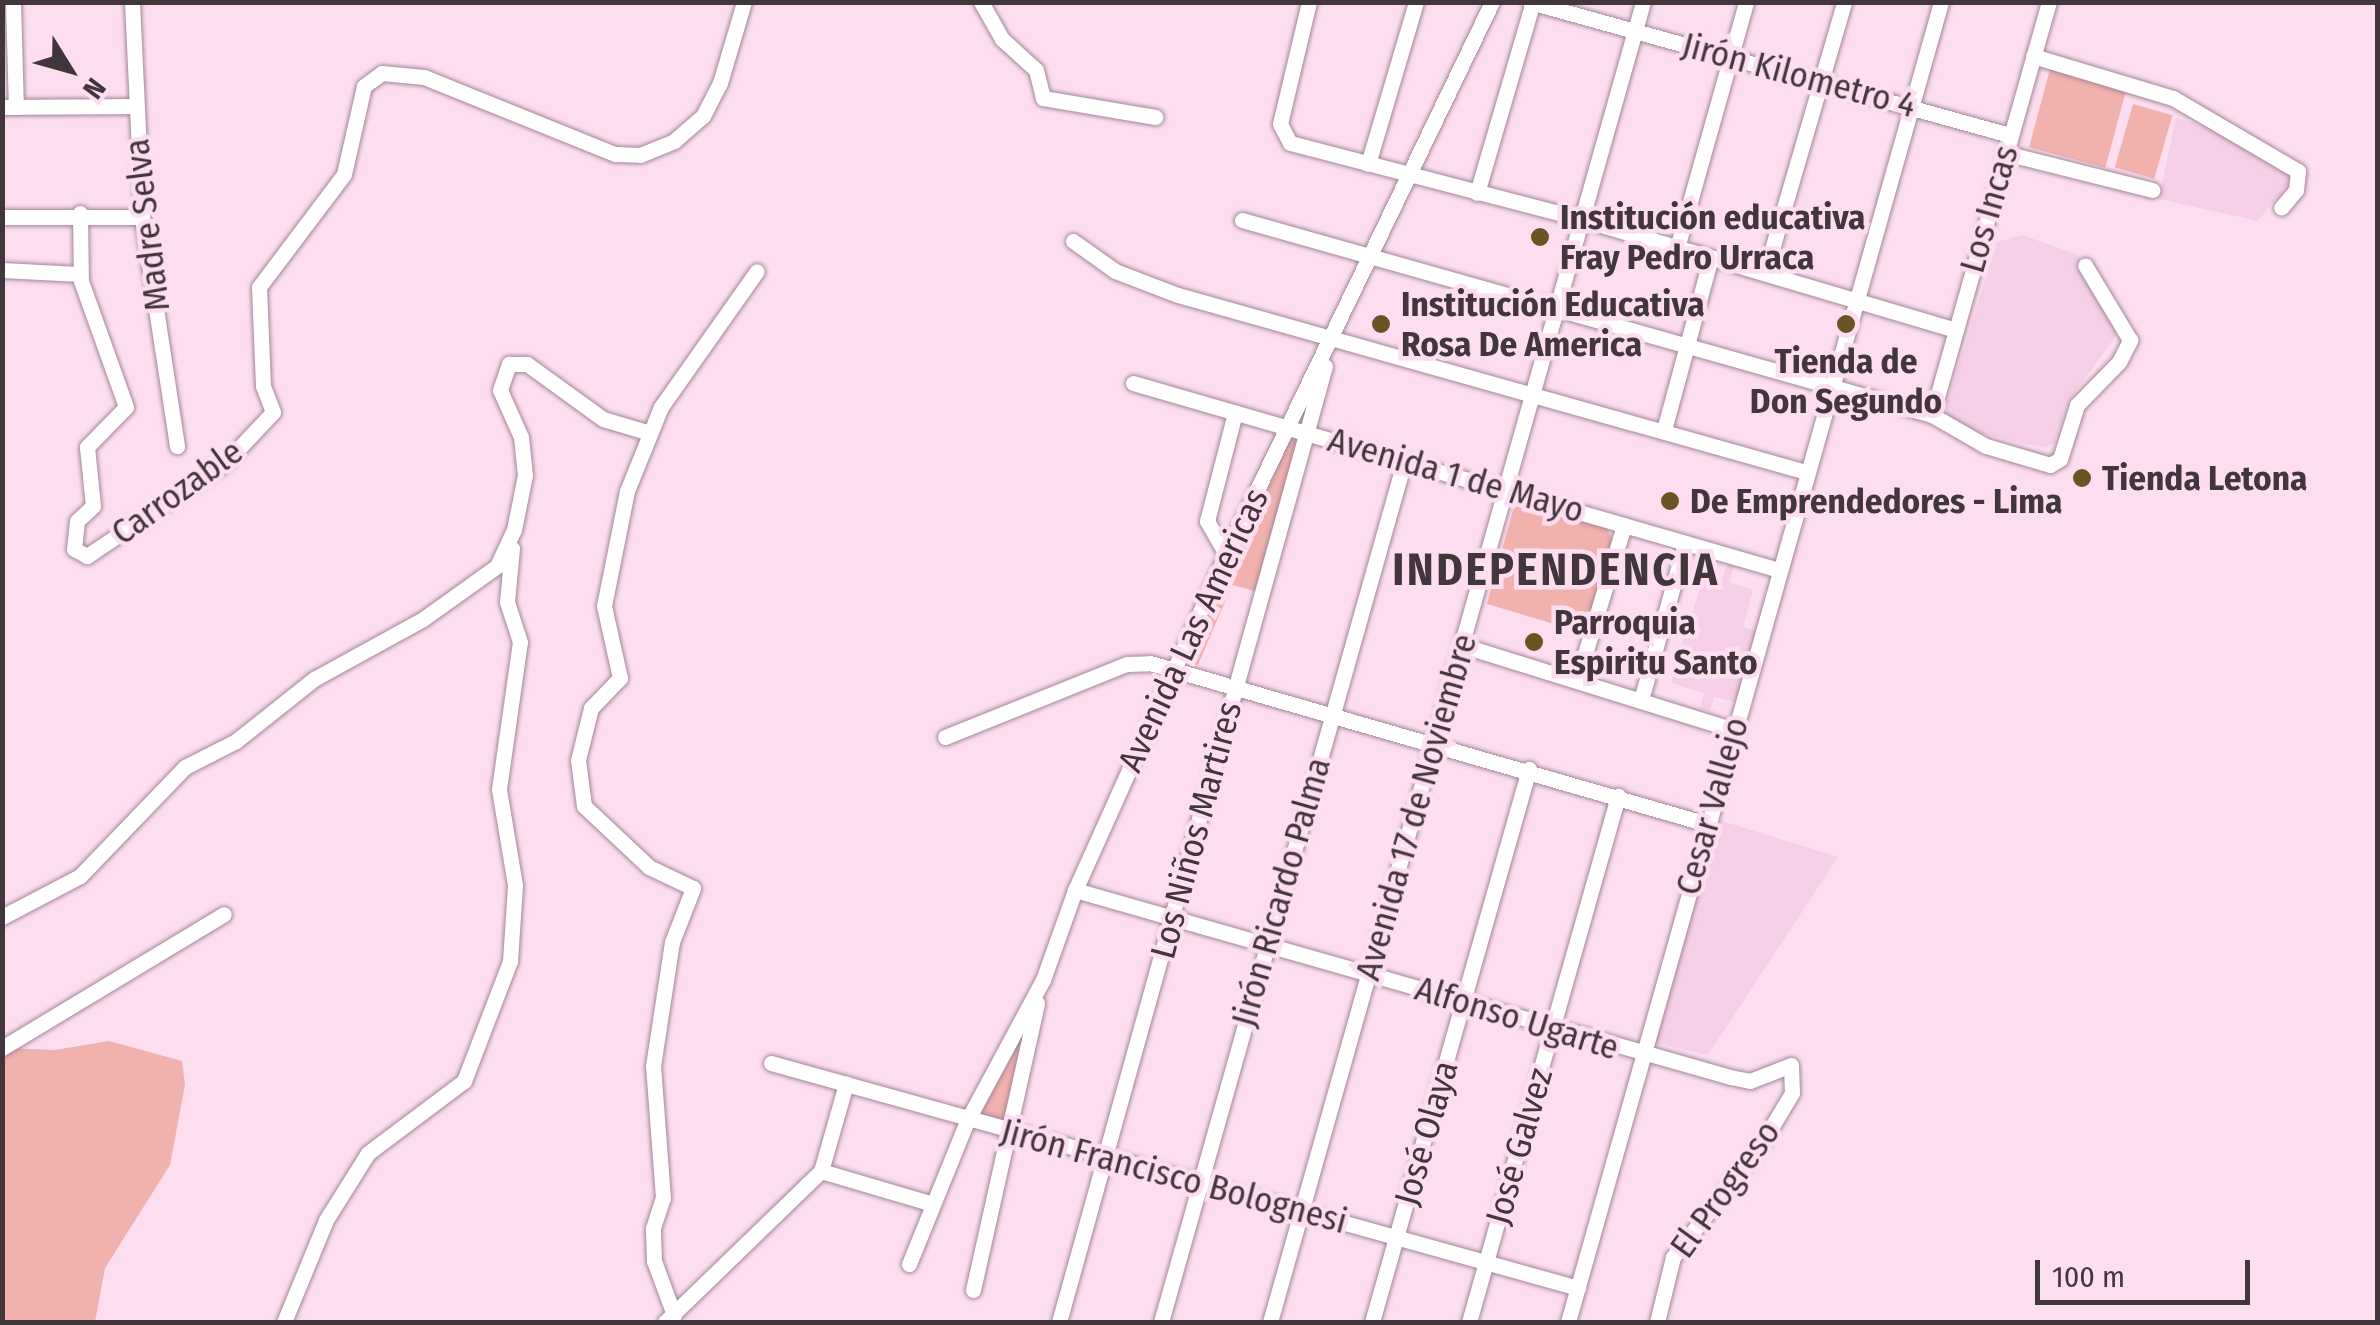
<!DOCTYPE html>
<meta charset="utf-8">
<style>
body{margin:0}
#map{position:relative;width:2380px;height:1325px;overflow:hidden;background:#fddef1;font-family:"Fira Sans Condensed",sans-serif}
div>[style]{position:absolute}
.built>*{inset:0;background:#f5cfe7}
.green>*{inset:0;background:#f1b1ac;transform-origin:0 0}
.roads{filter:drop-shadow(0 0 2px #a28697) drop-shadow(0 0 2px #a28697)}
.minor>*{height:15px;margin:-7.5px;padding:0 7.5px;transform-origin:7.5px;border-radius:7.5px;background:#fff}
.dots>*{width:28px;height:28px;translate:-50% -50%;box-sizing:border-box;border:5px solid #fddef1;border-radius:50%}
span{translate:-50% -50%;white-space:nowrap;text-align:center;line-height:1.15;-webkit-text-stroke:9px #fddef1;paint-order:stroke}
.street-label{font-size:35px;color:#42363d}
.poi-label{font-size:35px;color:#42363d;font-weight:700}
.left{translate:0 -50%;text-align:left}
.district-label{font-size:45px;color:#42363d;font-weight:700;letter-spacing:2.5px}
.frame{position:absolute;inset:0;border:5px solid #42363d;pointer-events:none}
.north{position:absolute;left:20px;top:20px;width:100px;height:100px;-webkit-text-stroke:8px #fddef1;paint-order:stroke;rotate:127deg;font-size:28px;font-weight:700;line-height:40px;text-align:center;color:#42363d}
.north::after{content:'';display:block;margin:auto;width:35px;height:45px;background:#42363d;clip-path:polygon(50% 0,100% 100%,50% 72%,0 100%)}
.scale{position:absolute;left:2035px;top:1260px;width:215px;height:45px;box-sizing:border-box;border:5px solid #42363d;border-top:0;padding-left:12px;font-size:30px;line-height:35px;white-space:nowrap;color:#42363d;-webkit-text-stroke:8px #fddef1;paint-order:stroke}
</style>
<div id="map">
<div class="built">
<div style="clip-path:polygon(2176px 118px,2219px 129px,2294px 176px,2258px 221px,2159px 199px)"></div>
<div style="clip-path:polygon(2022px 235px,2076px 254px,2121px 329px,2068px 402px,2054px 443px,2044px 448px,1987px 435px,1947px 417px,1946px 406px,1997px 242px)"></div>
<div style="clip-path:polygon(1727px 563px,1734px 565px,1729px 582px,1753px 590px,1743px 627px,1756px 631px,1735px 702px,1714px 697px,1710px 711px,1700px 708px,1704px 693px,1671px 683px,1686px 631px,1671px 626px,1673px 619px,1689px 623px,1704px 575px,1722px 580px)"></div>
<div style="clip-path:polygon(1716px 819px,1838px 857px,1708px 1055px,1651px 1042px)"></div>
</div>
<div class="green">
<div style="left:2050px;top:69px;width:79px;height:81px;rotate:15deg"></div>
<div style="left:2133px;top:104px;width:41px;height:66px;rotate:16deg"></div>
<div style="clip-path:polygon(1294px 432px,1304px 435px,1259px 592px,1232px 585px,1198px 665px,1187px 664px)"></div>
<div style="clip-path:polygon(1523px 502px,1606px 527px,1614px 542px,1588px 634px,1487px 604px,1514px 507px)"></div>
<div style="clip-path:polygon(1038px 992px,1004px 1126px,970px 1119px)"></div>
<div style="clip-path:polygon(109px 1041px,182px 1061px,185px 1085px,170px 1165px,105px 1268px,95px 1322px,3px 1322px,3px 1048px,55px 1050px)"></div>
</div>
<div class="roads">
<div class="minor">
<div style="left:13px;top:2px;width:105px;rotate:88.4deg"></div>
<div style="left:132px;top:2px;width:215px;rotate:87.3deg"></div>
<div style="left:142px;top:217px;width:232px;rotate:81.3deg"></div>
<div style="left:981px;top:2px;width:43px;rotate:60.4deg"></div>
<div style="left:1002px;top:39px;width:46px;rotate:42.4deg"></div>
<div style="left:1036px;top:70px;width:29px;rotate:76deg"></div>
<div style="left:1043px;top:98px;width:114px;rotate:9.6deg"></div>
<div style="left:1309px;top:2px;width:125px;rotate:103.4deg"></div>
<div style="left:1280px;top:124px;width:21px;rotate:62deg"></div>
<div style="left:1290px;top:143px;width:301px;rotate:14.6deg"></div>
<div style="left:1581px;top:219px;width:390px;rotate:16.5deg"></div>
<div style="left:1530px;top:2px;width:498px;rotate:15.5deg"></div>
<div style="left:2033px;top:56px;width:146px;rotate:16.7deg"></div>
<div style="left:2173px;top:98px;width:145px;rotate:30.3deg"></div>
<div style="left:2298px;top:171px;width:19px;rotate:96deg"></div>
<div style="left:2296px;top:190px;width:23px;rotate:130deg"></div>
<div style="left:2px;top:107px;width:132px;rotate:-0.4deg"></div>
<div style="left:2005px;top:153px;width:152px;rotate:14.1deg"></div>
<div style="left:1368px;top:164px;width:169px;rotate:-73.5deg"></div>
<div style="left:1477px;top:193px;width:199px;rotate:-73.7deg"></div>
<div style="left:80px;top:213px;width:68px;rotate:89.2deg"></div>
<div style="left:81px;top:281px;width:134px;rotate:70.3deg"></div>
<div style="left:126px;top:407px;width:56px;rotate:134.3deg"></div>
<div style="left:87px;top:447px;width:59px;rotate:84.2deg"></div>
<div style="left:93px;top:506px;width:22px;rotate:137deg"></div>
<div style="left:77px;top:521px;width:28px;rotate:96deg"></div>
<div style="left:74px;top:549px;width:15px;rotate:28deg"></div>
<div style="left:87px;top:556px;width:166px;rotate:-34deg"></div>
<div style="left:225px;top:463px;width:70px;rotate:-46.7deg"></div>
<div style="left:273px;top:412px;width:28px;rotate:-111deg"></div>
<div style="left:263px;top:386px;width:99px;rotate:-92.3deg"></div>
<div style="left:259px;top:287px;width:141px;rotate:-53deg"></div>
<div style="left:344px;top:174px;width:90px;rotate:-77.2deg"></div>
<div style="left:364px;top:86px;width:22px;rotate:-36deg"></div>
<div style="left:382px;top:73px;width:42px;rotate:5.4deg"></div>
<div style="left:424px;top:77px;width:206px;rotate:22deg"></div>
<div style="left:615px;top:154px;width:25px;rotate:2deg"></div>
<div style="left:640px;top:155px;width:37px;rotate:-22deg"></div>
<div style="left:674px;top:141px;width:38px;rotate:-41deg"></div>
<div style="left:703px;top:116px;width:37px;rotate:-63deg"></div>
<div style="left:720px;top:83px;width:84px;rotate:-73.5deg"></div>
<div style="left:2px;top:217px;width:140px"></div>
<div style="left:1242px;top:220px;width:717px;rotate:15.78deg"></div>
<div style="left:1932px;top:415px;width:62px;rotate:29.9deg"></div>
<div style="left:1986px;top:446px;width:67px;rotate:16.5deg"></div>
<div style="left:2050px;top:465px;width:12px;rotate:-31deg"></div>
<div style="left:2060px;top:459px;width:57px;rotate:-72.5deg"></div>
<div style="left:2077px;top:405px;width:60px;rotate:-45.7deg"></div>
<div style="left:2119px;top:362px;width:25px;rotate:-63deg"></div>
<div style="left:2130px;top:340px;width:87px;rotate:-121deg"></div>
<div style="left:1073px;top:241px;width:52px;rotate:35.5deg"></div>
<div style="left:1115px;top:271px;width:67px;rotate:20.9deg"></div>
<div style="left:1178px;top:295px;width:652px;rotate:15.74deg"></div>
<div style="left:1677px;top:248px;width:255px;rotate:-74.3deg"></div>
<div style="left:2px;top:270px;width:77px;rotate:3deg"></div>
<div style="left:1765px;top:273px;width:282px;rotate:-73.7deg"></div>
<div style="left:1133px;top:383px;width:673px;rotate:16.14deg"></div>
<div style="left:1932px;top:415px;width:429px;rotate:-74.2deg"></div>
<div style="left:1664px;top:430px;width:179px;rotate:-74.8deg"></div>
<div style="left:1226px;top:554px;width:38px;rotate:-120deg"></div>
<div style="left:1207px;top:521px;width:112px;rotate:-75.5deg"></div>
<div style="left:1461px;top:645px;width:286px;rotate:17.3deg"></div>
<div style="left:1577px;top:680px;width:162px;rotate:-73.1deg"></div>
<div style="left:1641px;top:700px;width:163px;rotate:-74.3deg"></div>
<div style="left:945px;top:737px;width:196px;rotate:-21.9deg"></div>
<div style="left:1127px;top:664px;width:23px;rotate:-2deg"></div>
<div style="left:1150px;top:663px;width:580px;rotate:16.12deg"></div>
<div style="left:1075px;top:890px;width:681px;rotate:15.93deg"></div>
<div style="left:1730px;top:1077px;width:20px;rotate:11deg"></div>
<div style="left:1750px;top:1081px;width:44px;rotate:-21.3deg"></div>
<div style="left:1791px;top:1065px;width:28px;rotate:88deg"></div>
<div style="left:1792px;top:1093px;width:58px;rotate:121deg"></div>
<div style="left:1762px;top:1143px;width:145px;rotate:128deg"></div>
<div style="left:1673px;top:1257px;width:67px;rotate:103.8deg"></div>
<div style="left:2px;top:917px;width:88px;rotate:-27.7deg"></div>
<div style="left:80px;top:876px;width:151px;rotate:-46.1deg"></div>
<div style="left:185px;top:767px;width:57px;rotate:-27deg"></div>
<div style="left:236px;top:741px;width:100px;rotate:-38.5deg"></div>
<div style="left:314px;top:679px;width:124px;rotate:-28.8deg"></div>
<div style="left:423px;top:619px;width:91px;rotate:-35.6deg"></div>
<div style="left:497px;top:566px;width:40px;rotate:-65deg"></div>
<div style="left:514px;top:530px;width:56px;rotate:-78.7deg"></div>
<div style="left:525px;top:475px;width:38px;rotate:-96deg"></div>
<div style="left:521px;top:437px;width:51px;rotate:-114.1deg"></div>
<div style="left:500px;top:390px;width:28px;rotate:-71deg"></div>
<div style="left:509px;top:364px;width:18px"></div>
<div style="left:527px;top:364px;width:94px;rotate:35.9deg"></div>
<div style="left:603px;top:419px;width:49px;rotate:16.6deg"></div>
<div style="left:2px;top:1048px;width:259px;rotate:-31.1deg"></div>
<div style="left:771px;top:1063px;width:838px;rotate:15.58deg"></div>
<div style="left:821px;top:1171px;width:114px;rotate:16.4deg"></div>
<div style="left:909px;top:1264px;width:157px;rotate:-67.9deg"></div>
<div style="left:968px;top:1119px;width:158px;rotate:-61.7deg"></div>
<div style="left:1043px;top:980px;width:96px;rotate:-70.4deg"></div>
<div style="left:1075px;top:890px;width:368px;rotate:-65.8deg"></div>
<div style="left:1226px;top:554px;width:613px;rotate:-64.27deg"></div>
<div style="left:973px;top:1290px;width:294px;rotate:-77.4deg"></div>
<div style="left:674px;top:1315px;width:58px;rotate:-110.3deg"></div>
<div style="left:654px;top:1261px;width:33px;rotate:-92deg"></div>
<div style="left:653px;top:1228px;width:32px;rotate:-72deg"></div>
<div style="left:663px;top:1198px;width:132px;rotate:-94.3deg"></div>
<div style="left:653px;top:1066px;width:125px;rotate:-81.3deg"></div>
<div style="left:672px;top:942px;width:58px;rotate:-68.7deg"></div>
<div style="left:693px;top:888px;width:49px;rotate:-154.5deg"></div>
<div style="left:649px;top:867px;width:89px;rotate:-136.8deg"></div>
<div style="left:584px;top:806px;width:46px;rotate:-97.4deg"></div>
<div style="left:578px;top:760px;width:54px;rotate:-76deg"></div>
<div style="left:591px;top:708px;width:42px;rotate:-46deg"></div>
<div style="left:620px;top:678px;width:74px;rotate:-102.5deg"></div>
<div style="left:604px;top:606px;width:117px;rotate:-78.7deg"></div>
<div style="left:627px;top:491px;width:91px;rotate:-68deg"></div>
<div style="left:661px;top:407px;width:166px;rotate:-54.8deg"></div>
<div style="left:284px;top:1322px;width:110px;rotate:-67.6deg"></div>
<div style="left:326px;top:1220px;width:79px;rotate:-57.9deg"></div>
<div style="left:368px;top:1153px;width:120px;rotate:-36.9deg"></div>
<div style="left:464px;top:1081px;width:129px;rotate:-69deg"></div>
<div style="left:510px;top:961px;width:76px;rotate:-86.2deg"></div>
<div style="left:515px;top:885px;width:97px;rotate:-99.5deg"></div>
<div style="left:499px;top:789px;width:148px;rotate:-81.9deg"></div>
<div style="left:520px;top:642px;width:42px;rotate:-108deg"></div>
<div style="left:507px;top:602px;width:54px;rotate:-84.7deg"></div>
<div style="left:665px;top:1322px;width:217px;rotate:-44.1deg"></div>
<div style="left:821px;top:1171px;width:91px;rotate:-74deg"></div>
<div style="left:1059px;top:1322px;width:992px;rotate:-74.45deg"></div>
<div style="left:1161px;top:1322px;width:894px;rotate:-74.22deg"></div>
<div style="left:1270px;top:1322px;width:1372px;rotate:-74.22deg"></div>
<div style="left:1372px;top:1322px;width:575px;rotate:-74.15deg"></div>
<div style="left:1469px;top:1322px;width:547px;rotate:-74.18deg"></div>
<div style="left:1568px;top:1322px;width:1372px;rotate:-74.22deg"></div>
</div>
</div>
<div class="dots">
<div style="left:1540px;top:237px;background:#685523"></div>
<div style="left:1381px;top:324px;background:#685523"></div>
<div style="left:1846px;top:324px;background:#685523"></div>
<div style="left:2082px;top:478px;background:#685523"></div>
<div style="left:1670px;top:501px;background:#685523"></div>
<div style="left:1534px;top:642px;background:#685523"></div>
</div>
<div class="street-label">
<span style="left:1799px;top:75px;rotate:15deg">Jirón Kilometro 4</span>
<span style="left:1989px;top:209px;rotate:-74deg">Los Incas</span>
<span style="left:147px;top:225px;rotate:-97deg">Madre Selva</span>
<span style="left:1456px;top:475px;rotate:16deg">Avenida 1 de Mayo</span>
<span style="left:177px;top:492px;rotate:-36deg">Carrozable</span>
<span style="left:1193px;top:630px;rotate:-65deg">Avenida Las Americas</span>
<span style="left:1712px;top:806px;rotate:-74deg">Cesar Vallejo</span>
<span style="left:1416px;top:807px;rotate:-74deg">Avenida 17 de Noviembre</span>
<span style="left:1196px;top:830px;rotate:-75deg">Los Niños Martires</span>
<span style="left:1281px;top:892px;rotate:-74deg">Jirón Ricardo Palma</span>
<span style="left:1517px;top:1018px;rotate:17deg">Alfonso Ugarte</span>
<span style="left:1426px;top:1133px;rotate:-74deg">José Olaya</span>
<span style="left:1519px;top:1146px;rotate:-74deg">José Galvez</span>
<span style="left:1174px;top:1176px;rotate:15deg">Jirón Francisco Bolognesi</span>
<span style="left:1725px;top:1189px;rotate:-54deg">El Progreso</span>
</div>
<div class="poi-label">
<span class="left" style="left:1560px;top:237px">Institución educativa<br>Fray Pedro Urraca</span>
<span class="left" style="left:1401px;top:324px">Institución Educativa<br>Rosa De America</span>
<span style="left:1846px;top:381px">Tienda de<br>Don Segundo</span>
<span class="left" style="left:2102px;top:478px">Tienda Letona</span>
<span class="left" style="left:1690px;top:501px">De Emprendedores - Lima</span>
<span class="left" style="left:1554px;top:642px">Parroquia<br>Espiritu Santo</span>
</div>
<div class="district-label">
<span style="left:1556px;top:571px">INDEPENDENCIA</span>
</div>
<div class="frame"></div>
<div class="north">N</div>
<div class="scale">100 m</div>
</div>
